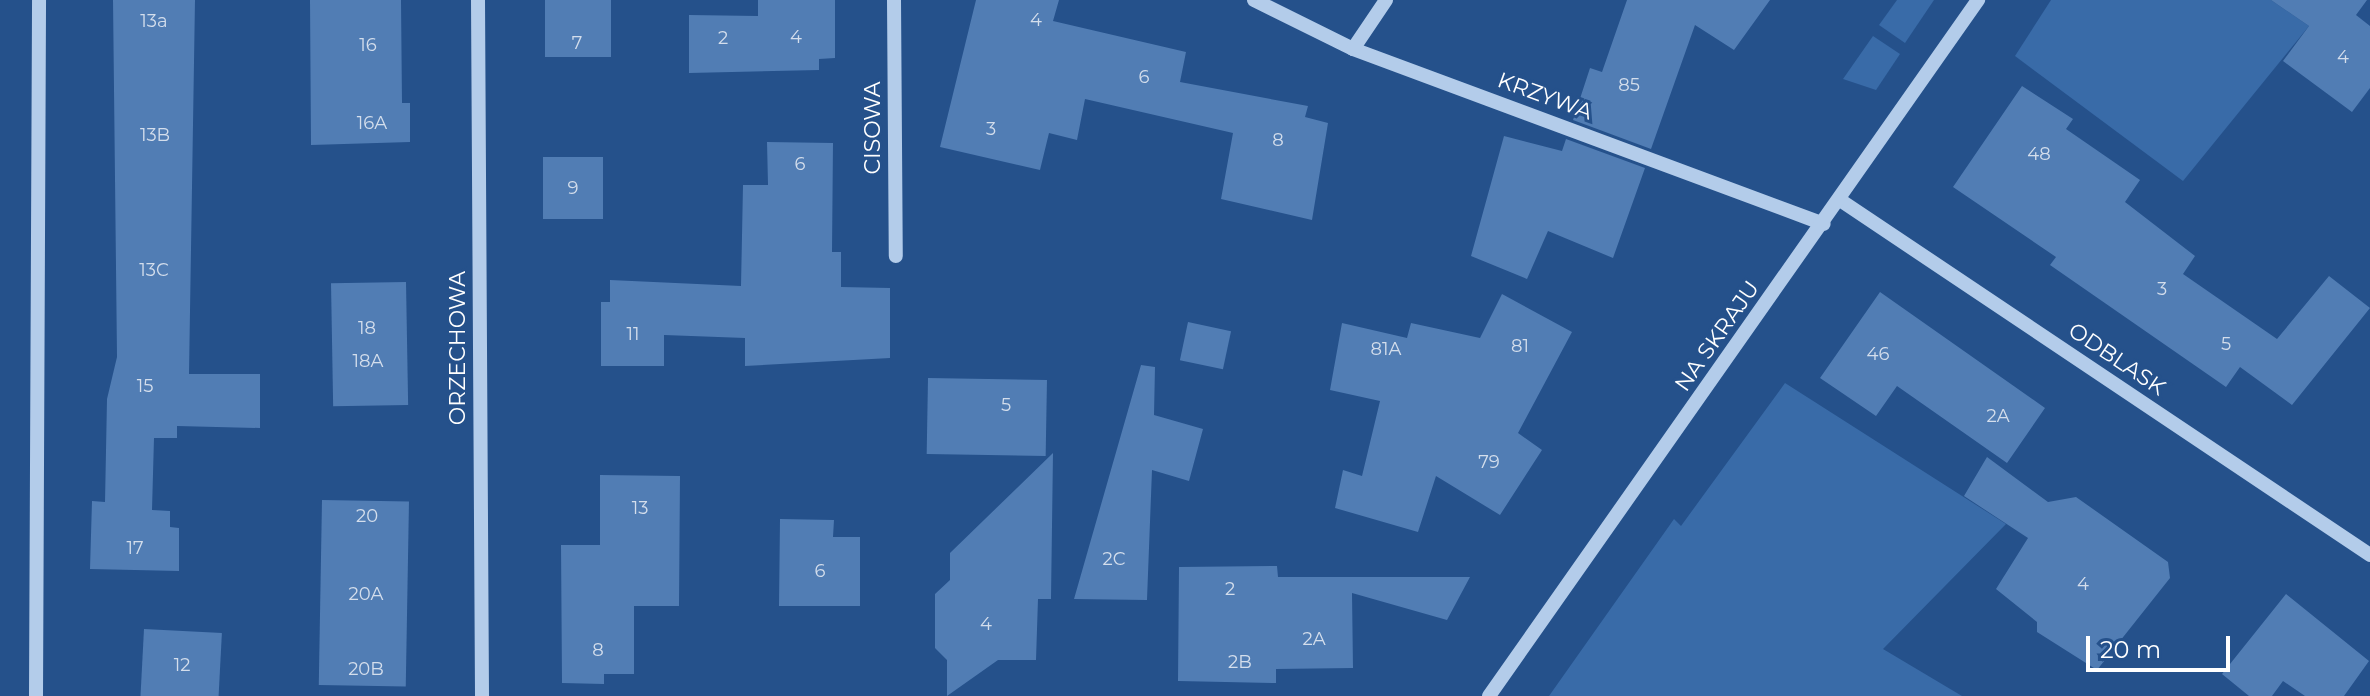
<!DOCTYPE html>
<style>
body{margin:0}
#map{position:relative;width:2370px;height:696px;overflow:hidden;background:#25518b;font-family:Montserrat,sans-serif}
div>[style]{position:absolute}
.green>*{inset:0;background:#396ba8}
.building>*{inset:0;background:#517db4;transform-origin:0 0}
.minor>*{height:14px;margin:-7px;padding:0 7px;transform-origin:7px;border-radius:7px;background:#b3ccea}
span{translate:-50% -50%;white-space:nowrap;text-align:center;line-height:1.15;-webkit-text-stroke:6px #25518b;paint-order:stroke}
.number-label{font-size:18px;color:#d4deec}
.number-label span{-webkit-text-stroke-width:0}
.street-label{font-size:22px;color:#fff}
.scale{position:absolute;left:2086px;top:636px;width:144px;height:36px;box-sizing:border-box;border:4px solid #fff;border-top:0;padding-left:10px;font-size:24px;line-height:28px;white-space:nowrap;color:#fff;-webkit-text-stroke:6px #25518b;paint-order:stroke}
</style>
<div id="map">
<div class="green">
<div style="clip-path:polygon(1897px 0,1934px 0,1905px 43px,1879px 25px)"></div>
<div style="clip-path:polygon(2051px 0,2271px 0,2309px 26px,2183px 181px,2015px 56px)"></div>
<div style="clip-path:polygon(1873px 36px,1900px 54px,1876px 90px,1843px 79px)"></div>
<div style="clip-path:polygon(1785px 383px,2006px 524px,1883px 649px,1962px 696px,1549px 696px,1674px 519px,1681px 526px)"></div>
</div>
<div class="building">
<div style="clip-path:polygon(113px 0,195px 0,189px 374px,260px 374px,260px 428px,177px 426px,177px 438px,154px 438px,152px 510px,170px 511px,170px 527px,179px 528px,179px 571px,90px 569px,92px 501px,105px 502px,107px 399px,117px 357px)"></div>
<div style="clip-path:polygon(310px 0,401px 0,402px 103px,410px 103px,410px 142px,311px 145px)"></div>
<div style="left:545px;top:0;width:66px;height:57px"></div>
<div style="clip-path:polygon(758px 0,835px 0,835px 58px,819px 59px,819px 70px,689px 73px,689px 15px,758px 16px)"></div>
<div style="clip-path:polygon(976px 0,1059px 0,1053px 21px,1186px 52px,1180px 82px,1308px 106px,1305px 117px,1328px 123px,1312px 220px,1221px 199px,1233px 133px,1085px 99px,1077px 140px,1049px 133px,1040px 170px,940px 147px)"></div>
<div style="clip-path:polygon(1627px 0,1770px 0,1734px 50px,1695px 25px,1651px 149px,1573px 120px,1590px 68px,1602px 72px)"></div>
<div style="clip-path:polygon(2271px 0,2367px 0,2356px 15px,2370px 26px,2370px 88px,2352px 112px,2283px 61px,2309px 26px)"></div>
<div style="clip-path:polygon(2022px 86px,2073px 119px,2066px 129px,2140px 180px,2125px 202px,2195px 256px,2183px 274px,2277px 339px,2329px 276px,2370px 308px,2292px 405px,2240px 367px,2226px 387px,2050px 265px,2056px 257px,1953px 187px)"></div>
<div style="clip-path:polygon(1504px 136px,1562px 151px,1566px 139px,1645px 168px,1613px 258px,1548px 231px,1527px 279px,1471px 256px)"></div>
<div style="clip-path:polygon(767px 142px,833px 143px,832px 252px,841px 252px,841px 287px,890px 288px,890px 358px,745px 366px,745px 338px,664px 335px,664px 366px,601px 366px,601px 302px,610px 302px,610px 280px,741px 286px,743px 185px,768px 185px)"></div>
<div style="left:543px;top:157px;width:60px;height:62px"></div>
<div style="left:406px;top:282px;width:123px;height:75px;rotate:89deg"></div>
<div style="clip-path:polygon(1880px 292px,2045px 408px,2007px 463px,1897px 386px,1876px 416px,1820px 378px)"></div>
<div style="clip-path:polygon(1502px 294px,1572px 332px,1518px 433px,1542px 450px,1500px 515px,1436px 476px,1418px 532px,1335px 508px,1343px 470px,1362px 476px,1380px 401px,1330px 390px,1342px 323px,1407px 338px,1411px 323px,1480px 338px)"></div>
<div style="left:1188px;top:322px;width:44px;height:39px;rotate:12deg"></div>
<div style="clip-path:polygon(1141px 365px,1155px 367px,1154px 415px,1203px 429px,1189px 481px,1152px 470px,1147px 600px,1074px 599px)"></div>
<div style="left:928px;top:378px;width:119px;height:76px;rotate:1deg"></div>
<div style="clip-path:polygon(1053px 453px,1051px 599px,1038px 599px,1036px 660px,998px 660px,947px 696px,947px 660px,935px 648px,935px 594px,950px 580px,950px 553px)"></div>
<div style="clip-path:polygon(1987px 457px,2048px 502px,2076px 497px,2168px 562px,2170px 578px,2097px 670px,2037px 632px,2037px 622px,1996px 589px,2028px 538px,1964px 496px)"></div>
<div style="clip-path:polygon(600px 475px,680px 476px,679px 606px,634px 606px,634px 674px,604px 674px,604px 684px,562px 683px,561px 545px,600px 545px)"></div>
<div style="left:322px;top:500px;width:87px;height:185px;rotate:1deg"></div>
<div style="clip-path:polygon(780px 519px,834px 520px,833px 537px,860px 537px,860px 606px,779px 606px)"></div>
<div style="clip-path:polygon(1277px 566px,1278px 577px,1470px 577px,1447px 620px,1352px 593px,1353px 668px,1276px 669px,1276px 683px,1178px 681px,1179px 567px)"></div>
<div style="clip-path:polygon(2286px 594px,2369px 661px,2344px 696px,2305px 696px,2283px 681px,2272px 696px,2249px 696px,2222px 674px)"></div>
<div style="left:144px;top:629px;width:78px;height:67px;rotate:3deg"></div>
</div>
<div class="minor">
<div style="left:478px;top:0;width:696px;rotate:89.67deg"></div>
<div style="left:894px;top:0;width:256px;rotate:89.6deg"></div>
<div style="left:1254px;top:0;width:110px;rotate:26.3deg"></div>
<div style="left:1353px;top:49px;width:502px;rotate:20.38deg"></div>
<div style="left:1353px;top:49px;width:59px;rotate:-56deg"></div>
<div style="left:1840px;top:200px;width:638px;rotate:33.81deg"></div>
<div style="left:36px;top:696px;width:696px;rotate:-89.75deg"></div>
<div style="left:1489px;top:696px;width:851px;rotate:-54.91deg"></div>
</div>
<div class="number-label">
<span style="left:1036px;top:20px">4</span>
<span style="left:154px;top:21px">13a</span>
<span style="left:796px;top:37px">4</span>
<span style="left:723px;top:38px">2</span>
<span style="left:577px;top:43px">7</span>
<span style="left:368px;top:45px">16</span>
<span style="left:2343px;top:57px">4</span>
<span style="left:1144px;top:77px">6</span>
<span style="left:1629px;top:85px">85</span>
<span style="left:372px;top:123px">16A</span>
<span style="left:991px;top:129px">3</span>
<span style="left:155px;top:135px">13B</span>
<span style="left:1278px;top:140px">8</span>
<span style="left:2039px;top:154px">48</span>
<span style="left:800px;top:164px">6</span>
<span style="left:573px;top:188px">9</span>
<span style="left:154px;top:270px">13C</span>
<span style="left:2162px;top:289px">3</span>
<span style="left:367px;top:328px">18</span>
<span style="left:633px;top:334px">11</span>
<span style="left:2226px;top:344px">5</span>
<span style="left:1520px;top:346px">81</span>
<span style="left:1386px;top:349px">81A</span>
<span style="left:1878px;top:354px">46</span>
<span style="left:368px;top:361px">18A</span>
<span style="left:145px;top:386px">15</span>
<span style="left:1006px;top:405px">5</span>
<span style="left:1998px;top:416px">2A</span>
<span style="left:1489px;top:462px">79</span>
<span style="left:640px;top:508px">13</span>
<span style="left:367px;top:516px">20</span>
<span style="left:135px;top:548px">17</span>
<span style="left:1114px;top:559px">2C</span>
<span style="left:820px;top:571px">6</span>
<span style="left:2083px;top:584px">4</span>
<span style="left:1230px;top:589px">2</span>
<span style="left:366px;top:594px">20A</span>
<span style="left:986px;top:624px">4</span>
<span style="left:1314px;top:639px">2A</span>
<span style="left:598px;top:650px">8</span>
<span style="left:1240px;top:662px">2B</span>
<span style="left:182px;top:665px">12</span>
<span style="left:366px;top:669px">20B</span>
</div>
<div class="street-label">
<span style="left:1545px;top:96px;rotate:20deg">KRZYWA</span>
<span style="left:873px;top:128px;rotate:-90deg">CISOWA</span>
<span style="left:1717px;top:336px;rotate:-55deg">NA SKRAJU</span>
<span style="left:458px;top:348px;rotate:-90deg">ORZECHOWA</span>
<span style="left:2117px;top:359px;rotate:34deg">ODBLASK</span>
</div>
<div class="scale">20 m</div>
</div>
